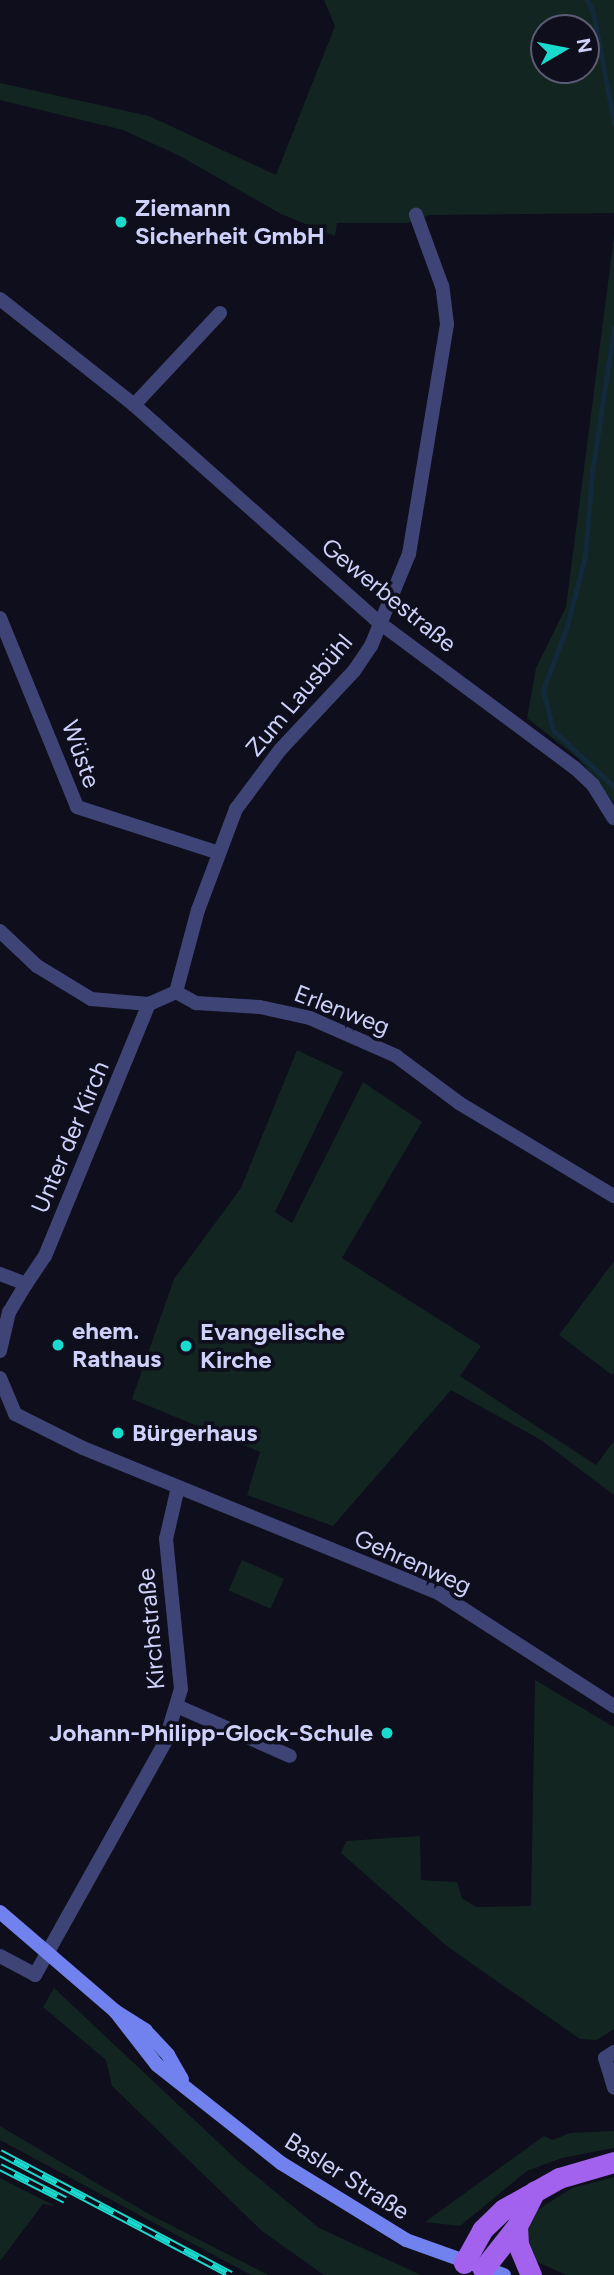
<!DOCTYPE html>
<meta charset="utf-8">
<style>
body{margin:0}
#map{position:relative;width:614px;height:2275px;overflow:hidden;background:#0e0e1c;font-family:Figtree,sans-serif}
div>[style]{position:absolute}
.green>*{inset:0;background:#122521;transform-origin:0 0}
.stream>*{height:5px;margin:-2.5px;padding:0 2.5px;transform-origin:2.5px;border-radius:2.5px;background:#122a3c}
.street>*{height:14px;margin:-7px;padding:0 7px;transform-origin:7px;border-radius:7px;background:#3e4576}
.secondary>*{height:14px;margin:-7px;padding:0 7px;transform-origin:7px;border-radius:7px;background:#7182ee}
.primary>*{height:21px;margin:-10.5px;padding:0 10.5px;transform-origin:10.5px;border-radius:10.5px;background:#a262ed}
.rail>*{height:8px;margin-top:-4px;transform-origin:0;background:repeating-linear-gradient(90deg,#0e0e1c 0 16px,#1adace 0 32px);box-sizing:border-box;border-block:2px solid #1adace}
.dots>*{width:19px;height:19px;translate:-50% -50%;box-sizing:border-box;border:4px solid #0e0e1c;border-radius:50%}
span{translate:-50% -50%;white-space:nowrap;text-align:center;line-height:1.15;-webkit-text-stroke:7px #0e0e1c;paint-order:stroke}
.poi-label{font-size:24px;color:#ced1f9;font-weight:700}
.left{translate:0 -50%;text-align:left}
.right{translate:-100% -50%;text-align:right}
.street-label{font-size:24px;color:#ced1f9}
.north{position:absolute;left:530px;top:14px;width:70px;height:70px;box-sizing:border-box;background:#0e0e1c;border:2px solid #5b5c74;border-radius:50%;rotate:80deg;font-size:19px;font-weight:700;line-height:28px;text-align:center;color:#ced1f9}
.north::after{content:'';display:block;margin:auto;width:24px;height:32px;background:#1adace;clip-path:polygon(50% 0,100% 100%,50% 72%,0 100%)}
</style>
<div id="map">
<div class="green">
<div style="clip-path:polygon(evenodd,324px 0,614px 0,614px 213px,430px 215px,407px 223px,337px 223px,335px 236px,281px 214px,180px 156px,123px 130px,0 100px,0 83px,149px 116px,276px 175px,335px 26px,324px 0,544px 28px,586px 28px,586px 70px,544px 70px,544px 28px)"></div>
<div style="clip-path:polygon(614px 237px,614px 803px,579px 759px,527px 718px,536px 668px,566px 607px)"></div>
<div style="clip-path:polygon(297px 1050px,343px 1072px,275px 1212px,292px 1223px,363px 1082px,422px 1122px,342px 1258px,481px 1346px,460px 1376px,596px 1465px,614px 1441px,614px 1495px,541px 1440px,451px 1390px,333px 1526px,247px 1495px,260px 1452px,132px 1399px,174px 1279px,241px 1188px)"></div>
<div style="clip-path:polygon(614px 1261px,614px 1372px,612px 1375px,559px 1335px)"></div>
<div style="left:242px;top:1560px;width:46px;height:33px;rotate:24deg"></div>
<div style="clip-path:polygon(535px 1680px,614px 1727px,614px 2029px,597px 2040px,580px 2039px,448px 1947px,341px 1853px,346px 1841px,420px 1836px,421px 1880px,457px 1882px,462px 1898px,476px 1907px,531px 1906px)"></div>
<div style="clip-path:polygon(54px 1988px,238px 2161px,319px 2228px,421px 2275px,324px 2275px,262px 2231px,112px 2086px,106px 2060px,43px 2007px)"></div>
<div style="clip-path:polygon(0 2126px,147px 2213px,268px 2275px,251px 2275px,0 2140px)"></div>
<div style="clip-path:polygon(614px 2131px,614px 2148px,562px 2158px,527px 2171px,460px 2226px,425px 2222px,544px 2136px,553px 2140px,570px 2133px)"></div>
<div style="clip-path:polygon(614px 2177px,614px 2275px,566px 2275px,535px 2261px,525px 2239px,534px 2212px,572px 2188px)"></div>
<div style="clip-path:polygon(0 2178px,55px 2206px,43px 2204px,0 2261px)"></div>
</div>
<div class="stream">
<div style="left:587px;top:0;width:13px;rotate:63deg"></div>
<div style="left:593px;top:12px;width:113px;rotate:79.3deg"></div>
<div style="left:614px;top:327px;width:148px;rotate:98.6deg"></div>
<div style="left:592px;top:473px;width:83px;rotate:94.8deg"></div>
<div style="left:585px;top:556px;width:72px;rotate:104.4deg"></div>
<div style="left:567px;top:626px;width:68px;rotate:110.6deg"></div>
<div style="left:543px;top:690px;width:41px;rotate:76deg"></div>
<div style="left:553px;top:730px;width:83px;rotate:43.1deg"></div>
</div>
<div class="street">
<div style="left:0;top:299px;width:171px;rotate:38.3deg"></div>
<div style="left:134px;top:405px;width:330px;rotate:41.6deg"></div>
<div style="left:381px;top:624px;width:242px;rotate:36.6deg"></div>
<div style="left:575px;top:768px;width:25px;rotate:43deg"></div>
<div style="left:593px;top:785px;width:39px;rotate:58deg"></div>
<div style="left:134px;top:405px;width:126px;rotate:-46.9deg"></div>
<div style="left:0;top:618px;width:204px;rotate:67.8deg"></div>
<div style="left:77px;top:807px;width:149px;rotate:17.9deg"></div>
<div style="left:0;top:931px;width:51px;rotate:43.4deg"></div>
<div style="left:37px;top:966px;width:63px;rotate:31.4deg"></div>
<div style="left:91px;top:999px;width:58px;rotate:4.9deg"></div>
<div style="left:149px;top:1004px;width:30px;rotate:-24deg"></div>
<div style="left:176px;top:992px;width:23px;rotate:29deg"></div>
<div style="left:196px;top:1003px;width:64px;rotate:3.6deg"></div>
<div style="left:260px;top:1007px;width:51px;rotate:12.4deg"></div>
<div style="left:310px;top:1018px;width:94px;rotate:23.8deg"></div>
<div style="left:396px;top:1056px;width:79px;rotate:36.7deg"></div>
<div style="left:459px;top:1103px;width:181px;rotate:31deg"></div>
<div style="left:176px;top:992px;width:85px;rotate:-75deg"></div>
<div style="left:198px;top:910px;width:108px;rotate:-69.4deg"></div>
<div style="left:236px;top:809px;width:74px;rotate:-53.3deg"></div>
<div style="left:280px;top:750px;width:108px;rotate:-46.9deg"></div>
<div style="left:354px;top:671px;width:30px;rotate:-56deg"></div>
<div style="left:371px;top:646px;width:100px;rotate:-67.6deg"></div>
<div style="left:409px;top:554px;width:233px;rotate:-80.6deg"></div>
<div style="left:447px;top:324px;width:38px;rotate:-97deg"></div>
<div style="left:442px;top:286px;width:76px;rotate:-110.1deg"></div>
<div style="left:0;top:1274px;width:28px;rotate:21deg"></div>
<div style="left:26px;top:1284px;width:33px;rotate:121deg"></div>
<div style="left:9px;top:1312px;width:40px;rotate:103deg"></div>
<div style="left:26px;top:1284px;width:34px;rotate:-56deg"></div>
<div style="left:45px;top:1256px;width:273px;rotate:-67.6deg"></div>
<div style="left:0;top:1378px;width:39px;rotate:67deg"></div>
<div style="left:15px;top:1414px;width:76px;rotate:26.6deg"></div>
<div style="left:83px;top:1448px;width:386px;rotate:22.2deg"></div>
<div style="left:440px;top:1594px;width:207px;rotate:32.8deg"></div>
<div style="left:179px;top:1707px;width:121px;rotate:23.8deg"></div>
<div style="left:0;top:1956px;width:40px;rotate:28deg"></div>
<div style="left:35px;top:1975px;width:267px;rotate:-60.8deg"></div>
<div style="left:165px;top:1742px;width:55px;rotate:-73.2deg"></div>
<div style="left:181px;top:1689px;width:151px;rotate:-95.7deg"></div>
<div style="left:166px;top:1539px;width:53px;rotate:-77deg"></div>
<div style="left:614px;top:2052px;width:11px;rotate:146deg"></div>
<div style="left:605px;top:2058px;width:31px;rotate:73deg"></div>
</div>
<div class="secondary">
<div style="left:0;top:1912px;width:152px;rotate:40.7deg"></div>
<div style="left:115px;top:2011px;width:36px;rotate:32deg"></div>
<div style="left:145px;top:2030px;width:34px;rotate:47deg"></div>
<div style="left:168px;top:2055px;width:28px;rotate:60deg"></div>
<div style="left:115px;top:2011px;width:68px;rotate:52.1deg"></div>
<div style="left:157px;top:2065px;width:158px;rotate:38.3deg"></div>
<div style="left:281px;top:2163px;width:147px;rotate:31.6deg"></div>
<div style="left:406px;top:2240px;width:104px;rotate:19.7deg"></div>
</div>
<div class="primary">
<div style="left:464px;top:2263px;width:38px;rotate:-61deg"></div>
<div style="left:482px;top:2230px;width:30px;rotate:-44deg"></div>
<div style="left:504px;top:2209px;width:63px;rotate:-29.4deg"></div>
<div style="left:559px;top:2178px;width:57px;rotate:-16.2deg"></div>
<div style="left:483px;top:2269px;width:55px;rotate:-51.7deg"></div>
<div style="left:531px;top:2275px;width:33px;rotate:-113deg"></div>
<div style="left:518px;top:2245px;width:19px;rotate:-93deg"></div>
<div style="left:517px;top:2226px;width:39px;rotate:-63deg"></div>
</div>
<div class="rail">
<div style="left:0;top:2153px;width:261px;rotate:27.8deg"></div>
<div style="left:0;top:2167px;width:73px;rotate:26.9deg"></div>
</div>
<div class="dots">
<div style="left:121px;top:222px;background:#1adace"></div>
<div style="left:58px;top:1345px;background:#1adace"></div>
<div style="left:186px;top:1346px;background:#1adace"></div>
<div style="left:118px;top:1433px;background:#1adace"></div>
<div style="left:387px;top:1733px;background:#1adace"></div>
</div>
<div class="poi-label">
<span class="left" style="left:135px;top:222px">Ziemann<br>Sicherheit GmbH</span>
<span class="left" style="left:72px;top:1345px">ehem.<br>Rathaus</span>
<span class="left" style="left:200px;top:1346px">Evangelische<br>Kirche</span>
<span class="left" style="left:132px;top:1433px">Bürgerhaus</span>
<span class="right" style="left:373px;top:1733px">Johann-Philipp-Glock-Schule</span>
</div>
<div class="street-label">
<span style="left:389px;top:595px;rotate:39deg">Gewerbestraße</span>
<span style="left:299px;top:695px;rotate:-50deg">Zum Lausbühl</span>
<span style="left:81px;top:754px;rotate:70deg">Wüste</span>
<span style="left:342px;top:1010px;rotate:21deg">Erlenweg</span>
<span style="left:70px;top:1137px;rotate:-67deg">Unter der Kirch</span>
<span style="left:413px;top:1562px;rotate:24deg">Gehrenweg</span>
<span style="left:151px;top:1629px;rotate:-95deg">Kirchstraße</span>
<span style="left:347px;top:2176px;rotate:32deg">Basler Straße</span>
</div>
<div class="north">N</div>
</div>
